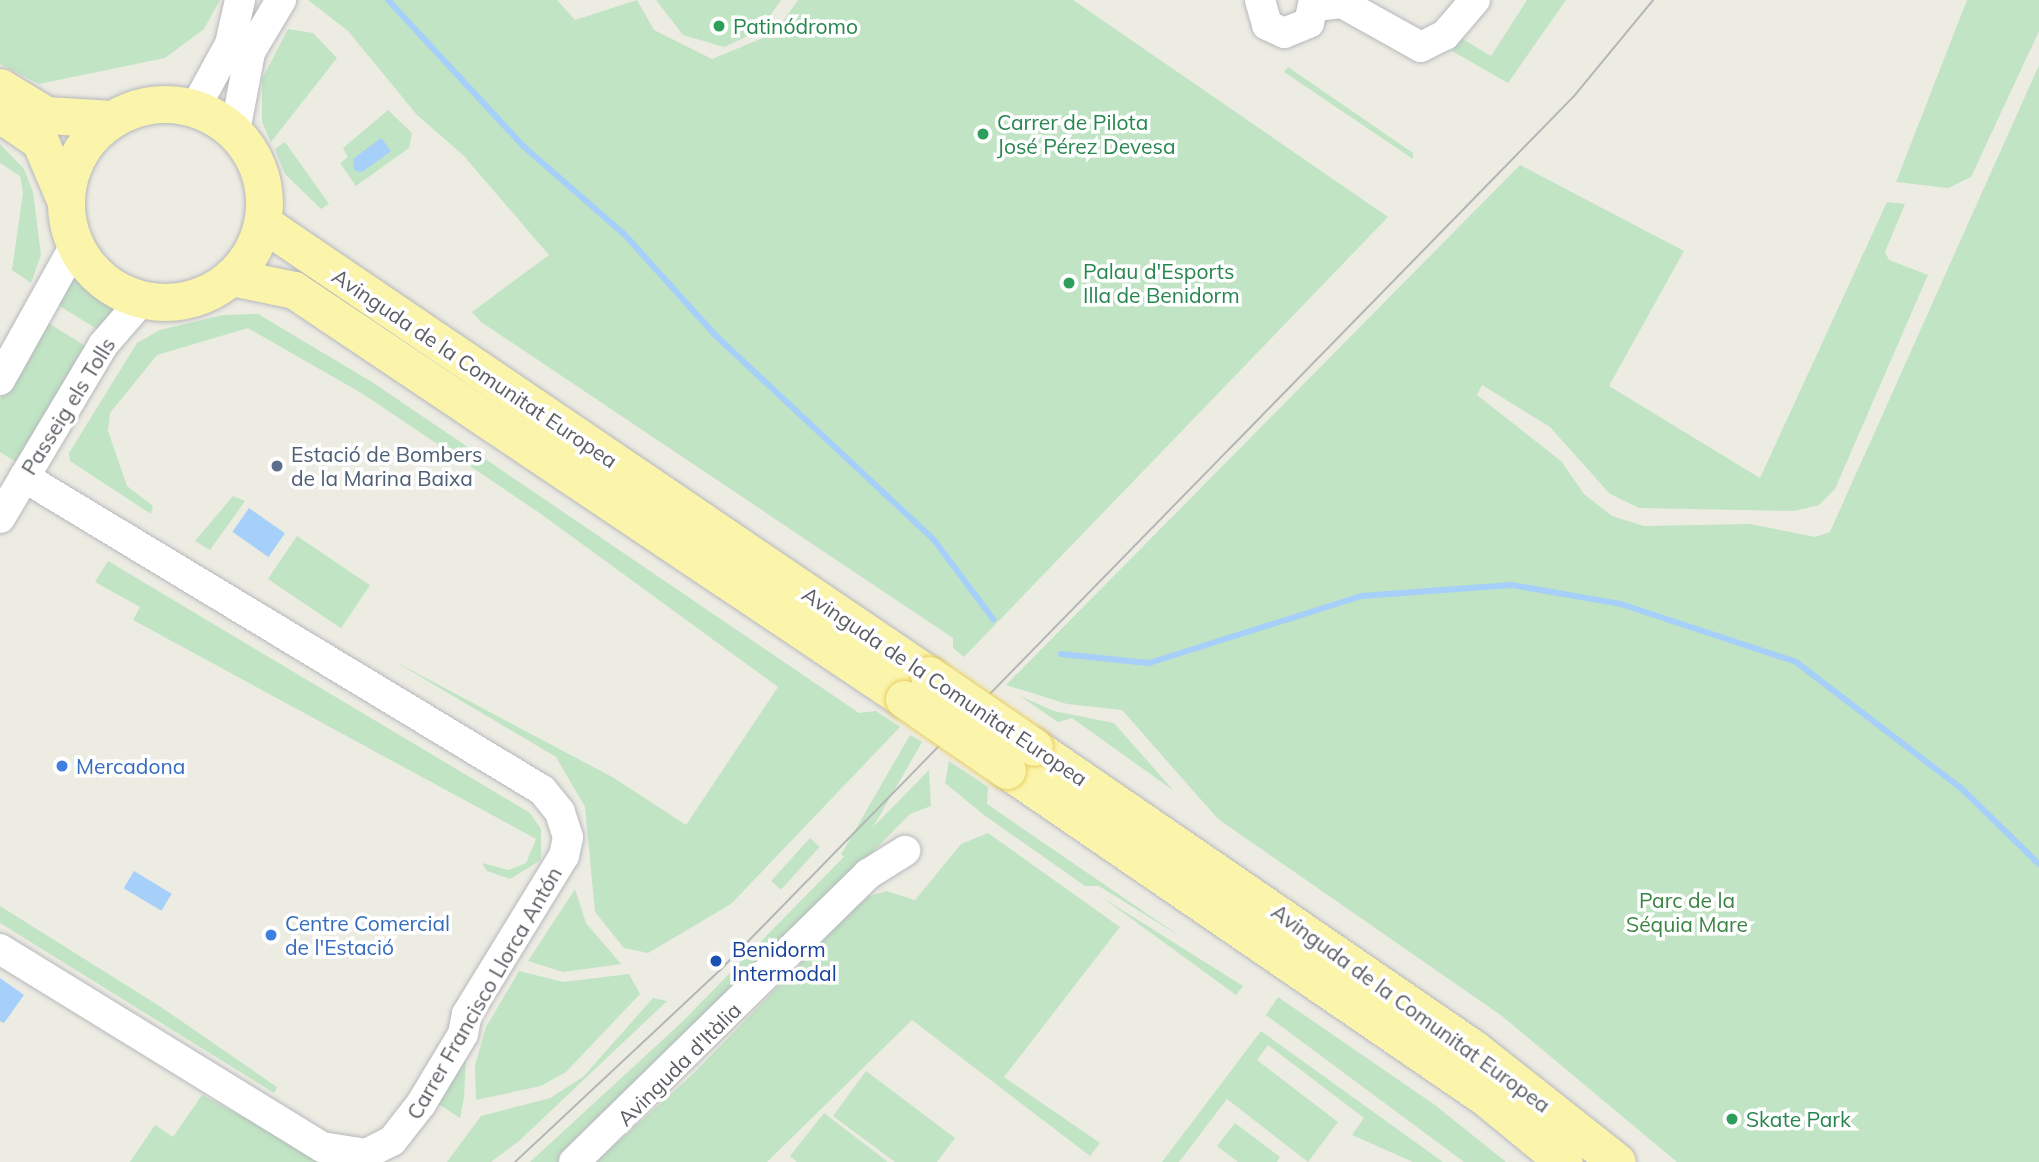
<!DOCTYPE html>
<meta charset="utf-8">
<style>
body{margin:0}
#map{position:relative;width:2039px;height:1162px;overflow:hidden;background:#edece3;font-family:Mulish,sans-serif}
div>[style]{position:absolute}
.green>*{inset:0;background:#c1e4c4;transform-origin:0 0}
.water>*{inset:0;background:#a6cffa;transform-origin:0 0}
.stream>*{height:6px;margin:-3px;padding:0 3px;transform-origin:3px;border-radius:3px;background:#a6cffa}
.roads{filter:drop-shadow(0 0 2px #b6b8bd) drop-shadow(0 0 2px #b6b8bd)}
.minor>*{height:30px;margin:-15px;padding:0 15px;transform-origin:15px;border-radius:15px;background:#fff}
.major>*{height:37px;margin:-18.5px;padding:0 18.5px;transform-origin:18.5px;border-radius:18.5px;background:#fbf4ab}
.major>.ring{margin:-18.5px;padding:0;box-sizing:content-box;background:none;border:37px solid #fbf4ab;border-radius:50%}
.tram>*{height:2px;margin:-1px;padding:0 1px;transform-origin:1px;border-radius:1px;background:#b4b5b5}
.bridges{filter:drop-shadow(0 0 2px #eace60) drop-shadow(0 0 2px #eace60)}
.major-bridge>*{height:37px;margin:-18.5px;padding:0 18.5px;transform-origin:18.5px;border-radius:18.5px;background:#fbf4ab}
.dots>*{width:19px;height:19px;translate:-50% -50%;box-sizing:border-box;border:4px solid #fff;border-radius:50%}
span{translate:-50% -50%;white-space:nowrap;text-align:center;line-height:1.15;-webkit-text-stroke:7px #fff;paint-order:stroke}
.leisure-label{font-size:21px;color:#27864d}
.left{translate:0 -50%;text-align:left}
.street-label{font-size:21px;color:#5b5e63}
.service-label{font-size:21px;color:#4e5e75}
.shop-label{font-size:21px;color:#366cbe}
.park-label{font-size:21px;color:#3a8443}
.transit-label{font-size:21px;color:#164399}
</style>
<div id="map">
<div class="green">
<div style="clip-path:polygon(0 0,220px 0,204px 29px,165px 58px,39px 84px,0 64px)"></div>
<div style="clip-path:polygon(308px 0,557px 0,575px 20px,637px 0,654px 30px,712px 59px,775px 33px,798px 0,1073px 0,1388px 217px,964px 657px,953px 648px,953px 638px,481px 322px,472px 312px,549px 255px,463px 155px,417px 115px,348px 31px)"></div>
<div style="clip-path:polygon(656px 0,781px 0,759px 31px,724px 47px,683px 35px)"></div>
<div style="clip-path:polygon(1527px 0,1566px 0,1508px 83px,1452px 51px,1461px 38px,1491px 56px)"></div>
<div style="clip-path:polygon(1967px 0,2039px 0,2039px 31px,1971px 177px,1948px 188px,1896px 182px)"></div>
<div style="clip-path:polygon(288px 29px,313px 33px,337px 58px,271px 142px,262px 122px,262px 79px)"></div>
<div style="clip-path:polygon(2039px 65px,2039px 1162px,1677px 1162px,1502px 1016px,1218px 819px,1122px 710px,1067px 704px,1006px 685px,1520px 165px,1684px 251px,1609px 386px,1760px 478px,1887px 202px,1905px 204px,1885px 252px,1889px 260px,1928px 275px,1835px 489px,1819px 505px,1794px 511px,1639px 508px,1610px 494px,1550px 427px,1482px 385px,1477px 395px,1561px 461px,1584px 494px,1612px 516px,1644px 526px,1750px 524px,1815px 537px,1830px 532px)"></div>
<div style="clip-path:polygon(1288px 67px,1413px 153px,1413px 159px,1284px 72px)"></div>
<div style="clip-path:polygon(388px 110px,412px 133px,409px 148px,356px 186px,340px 163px,348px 157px,343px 148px)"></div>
<div style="clip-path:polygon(285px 142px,329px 204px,321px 209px,285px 174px,275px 149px)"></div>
<div style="clip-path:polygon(0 144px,24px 169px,33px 192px,41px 255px,31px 283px,12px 270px,23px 192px,20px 176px,0 163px)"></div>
<div style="clip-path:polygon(77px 266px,129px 301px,100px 331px,58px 305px)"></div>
<div style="clip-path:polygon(258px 314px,372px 382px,859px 713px,876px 711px,900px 727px,731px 904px,648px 953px,624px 948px,595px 912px,585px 807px,556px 757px,394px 661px,614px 778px,686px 825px,778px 687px,541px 514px,363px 394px,248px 328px,157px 355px,110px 413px,108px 431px,127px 486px,153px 506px,151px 514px,70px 461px,69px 453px,137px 343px,160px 330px,223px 315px)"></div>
<div style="clip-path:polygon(48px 323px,89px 348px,19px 464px,0 452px,0 399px)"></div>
<div style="clip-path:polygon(233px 496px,245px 501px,210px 550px,195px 541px)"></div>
<div style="left:297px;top:536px;width:88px;height:52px;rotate:34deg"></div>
<div style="clip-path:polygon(108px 561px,530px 813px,541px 829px,541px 860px,510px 879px,487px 871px,482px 863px,509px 870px,526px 863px,536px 839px,133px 620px,140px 607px,95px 582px)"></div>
<div style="clip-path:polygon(1020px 696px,1054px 711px,1114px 723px,1174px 791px,1072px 718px,1058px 722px)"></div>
<div style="left:910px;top:735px;width:14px;height:138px;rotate:30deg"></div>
<div style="clip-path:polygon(949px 761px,988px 787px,987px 804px,1181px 937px,1099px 886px,1085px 886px,984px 815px,945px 783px)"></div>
<div style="clip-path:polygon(929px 770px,931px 806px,910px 814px,612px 1117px,558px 1162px,530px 1162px,681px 1023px)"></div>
<div style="clip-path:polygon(988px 833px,1120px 927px,1004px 1077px,1100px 1143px,1090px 1156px,912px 1020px,767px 1162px,596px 1162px,694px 1073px,864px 898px,886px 891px,915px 900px,961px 844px)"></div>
<div style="left:810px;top:838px;width:13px;height:58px;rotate:42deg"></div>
<div style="clip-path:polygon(575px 889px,586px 923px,621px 964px,563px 972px,528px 961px)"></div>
<div style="clip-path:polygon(1103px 898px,1243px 986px,1236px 995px)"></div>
<div style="clip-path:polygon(0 906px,161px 1007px,277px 1087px,274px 1093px,0 923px)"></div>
<div style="clip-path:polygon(519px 971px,563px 982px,629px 974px,640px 994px,566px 1072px,541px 1086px,476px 1100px,475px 1065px,486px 1027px)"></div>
<div style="clip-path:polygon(1278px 997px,1435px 1105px,1506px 1162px,1464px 1162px,1266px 1015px)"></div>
<div style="clip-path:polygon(653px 998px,667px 1001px,519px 1141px,491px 1162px,447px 1162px,481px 1116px,550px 1098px,583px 1077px)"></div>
<div style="clip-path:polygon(1261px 1031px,1272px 1039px,1443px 1162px,1413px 1162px,1352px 1135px,1364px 1118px,1268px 1045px,1257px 1060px,1338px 1122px,1308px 1162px,1227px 1099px,1179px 1162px,1162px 1162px)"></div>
<div style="clip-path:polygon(466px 1057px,464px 1098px,460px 1118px,437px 1103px)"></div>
<div style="clip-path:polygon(866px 1071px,955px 1138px,937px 1162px,895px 1162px,833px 1116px)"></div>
<div style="clip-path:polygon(202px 1095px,286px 1140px,324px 1162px,130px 1162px,155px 1125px,173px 1137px)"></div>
<div style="clip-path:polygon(824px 1113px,888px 1162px,797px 1162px,790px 1156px)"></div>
<div style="clip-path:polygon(1235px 1123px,1280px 1157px,1277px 1162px,1238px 1162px,1217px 1146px)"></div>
</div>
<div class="water">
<div style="clip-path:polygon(381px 138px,391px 151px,362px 172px,354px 170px,353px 159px)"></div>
<div style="left:249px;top:508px;width:44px;height:29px;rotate:35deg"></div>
<div style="left:134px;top:871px;width:44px;height:20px;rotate:31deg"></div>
<div style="clip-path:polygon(0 978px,24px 995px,4px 1023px,0 1021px)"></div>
</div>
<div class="stream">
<div style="left:388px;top:0;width:199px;rotate:47.2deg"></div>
<div style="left:523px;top:146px;width:135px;rotate:41.1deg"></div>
<div style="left:625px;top:235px;width:133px;rotate:48deg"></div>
<div style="left:714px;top:334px;width:301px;rotate:43.1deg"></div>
<div style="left:934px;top:540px;width:99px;rotate:53.2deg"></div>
<div style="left:1061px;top:654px;width:88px;rotate:5.8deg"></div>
<div style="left:1149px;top:663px;width:222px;rotate:-17.5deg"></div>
<div style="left:1361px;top:596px;width:151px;rotate:-4.2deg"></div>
<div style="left:1512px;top:585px;width:111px;rotate:9.9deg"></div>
<div style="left:1621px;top:604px;width:184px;rotate:18.3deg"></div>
<div style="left:1796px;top:662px;width:208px;rotate:37.4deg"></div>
<div style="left:1961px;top:788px;width:109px;rotate:44.3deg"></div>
</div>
<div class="roads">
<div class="minor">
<div style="left:1260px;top:0;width:26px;rotate:74deg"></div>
<div style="left:1267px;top:25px;width:19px;rotate:25deg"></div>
<div style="left:1284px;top:33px;width:27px;rotate:-22deg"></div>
<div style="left:1309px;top:23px;width:24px;rotate:-78deg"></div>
<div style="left:1315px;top:6px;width:27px;rotate:-6deg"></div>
<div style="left:1342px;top:3px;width:90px;rotate:29.1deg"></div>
<div style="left:1421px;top:47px;width:27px;rotate:-27deg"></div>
<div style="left:1445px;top:35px;width:46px;rotate:-49.4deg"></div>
<div style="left:195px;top:108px;width:73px;rotate:-61.3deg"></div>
<div style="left:230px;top:44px;width:45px;rotate:-77.2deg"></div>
<div style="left:235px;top:131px;width:80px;rotate:-79.2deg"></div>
<div style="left:250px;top:52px;width:61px;rotate:-59.2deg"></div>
<div style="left:0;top:380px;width:154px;rotate:-60.9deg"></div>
<div style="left:0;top:518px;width:201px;rotate:-59.2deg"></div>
<div style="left:103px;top:345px;width:61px;rotate:-49deg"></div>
<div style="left:0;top:949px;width:378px;rotate:31.6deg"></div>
<div style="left:322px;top:1147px;width:45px;rotate:9deg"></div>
<div style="left:366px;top:1154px;width:29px;rotate:-27deg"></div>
<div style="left:392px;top:1141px;width:47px;rotate:-51.9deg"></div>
<div style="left:421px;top:1104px;width:82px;rotate:-59deg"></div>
<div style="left:463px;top:1034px;width:20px;rotate:-79deg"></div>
<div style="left:467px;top:1014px;width:185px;rotate:-58.5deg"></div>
<div style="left:564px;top:856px;width:19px;rotate:-78deg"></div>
<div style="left:568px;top:837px;width:26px;rotate:-108deg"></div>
<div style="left:560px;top:812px;width:28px;rotate:-129deg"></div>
<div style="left:542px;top:790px;width:605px;rotate:-148.86deg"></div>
<div style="left:574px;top:1162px;width:412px;rotate:-44.4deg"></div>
<div style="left:868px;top:874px;width:44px;rotate:-31.9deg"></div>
</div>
<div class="major">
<div style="left:0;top:87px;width:54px;rotate:31.3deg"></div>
<div style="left:46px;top:115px;width:66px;rotate:3.5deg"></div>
<div class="ring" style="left:66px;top:104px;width:161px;height:161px"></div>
<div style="left:0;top:114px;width:48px;rotate:34deg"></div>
<div style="left:40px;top:141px;width:66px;rotate:66.9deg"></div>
<div style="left:263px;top:223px;width:805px;rotate:34.16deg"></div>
<div style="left:231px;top:277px;width:64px;rotate:11.7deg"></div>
<div style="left:294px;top:290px;width:734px;rotate:33.84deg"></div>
<div style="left:1034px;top:747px;width:534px;rotate:34.46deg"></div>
<div style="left:1474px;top:1049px;width:182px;rotate:38.3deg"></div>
<div style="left:1007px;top:770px;width:579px;rotate:34.38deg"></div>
<div style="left:1485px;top:1097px;width:102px;rotate:39.4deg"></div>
</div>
</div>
<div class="tram">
<div style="left:515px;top:1162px;width:284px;rotate:-43.1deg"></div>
<div style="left:722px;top:968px;width:1219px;rotate:-45.66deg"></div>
<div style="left:1574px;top:96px;width:124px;rotate:-50.5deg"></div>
</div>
<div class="bridges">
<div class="major-bridge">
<div style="left:929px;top:675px;width:127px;rotate:34.4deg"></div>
<div style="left:904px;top:699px;width:125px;rotate:34.6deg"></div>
</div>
</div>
<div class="dots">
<div style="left:719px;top:26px;background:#2e9e5b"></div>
<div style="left:983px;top:134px;background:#2e9e5b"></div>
<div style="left:1069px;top:283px;background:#2e9e5b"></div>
<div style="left:277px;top:466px;background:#5c6f8a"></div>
<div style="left:62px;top:766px;background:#3f7fe0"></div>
<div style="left:271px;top:935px;background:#3f7fe0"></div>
<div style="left:716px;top:961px;background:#1a4fb4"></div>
<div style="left:1732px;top:1119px;background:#2e9e5b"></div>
</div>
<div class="leisure-label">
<span class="left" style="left:733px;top:26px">Patinódromo</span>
<span class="left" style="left:997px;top:134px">Carrer de Pilota<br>José Pérez Devesa</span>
<span class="left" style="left:1083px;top:283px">Palau d'Esports<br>Illa de Benidorm</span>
<span class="left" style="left:1746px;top:1119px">Skate Park</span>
</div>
<div class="street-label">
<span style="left:475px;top:368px;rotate:34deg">Avinguda de la Comunitat Europea</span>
<span style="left:68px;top:406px;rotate:-58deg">Passeig els Tolls</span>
<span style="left:945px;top:686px;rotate:34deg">Avinguda de la Comunitat Europea</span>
<span style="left:484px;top:993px;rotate:-60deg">Carrer Francisco Llorca Antón</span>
<span style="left:1411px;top:1008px;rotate:36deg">Avinguda de la Comunitat Europea</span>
<span style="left:679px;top:1064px;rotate:-45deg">Avinguda d'Itàlia</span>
</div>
<div class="service-label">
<span class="left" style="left:291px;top:466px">Estació de Bombers<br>de la Marina Baixa</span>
</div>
<div class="shop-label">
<span class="left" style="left:76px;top:766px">Mercadona</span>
<span class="left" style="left:285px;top:935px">Centre Comercial<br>de l'Estació</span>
</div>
<div class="park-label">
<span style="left:1687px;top:912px">Parc de la<br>Séquia Mare</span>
</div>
<div class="transit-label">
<span class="left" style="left:732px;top:961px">Benidorm<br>Intermodal</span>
</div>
</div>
